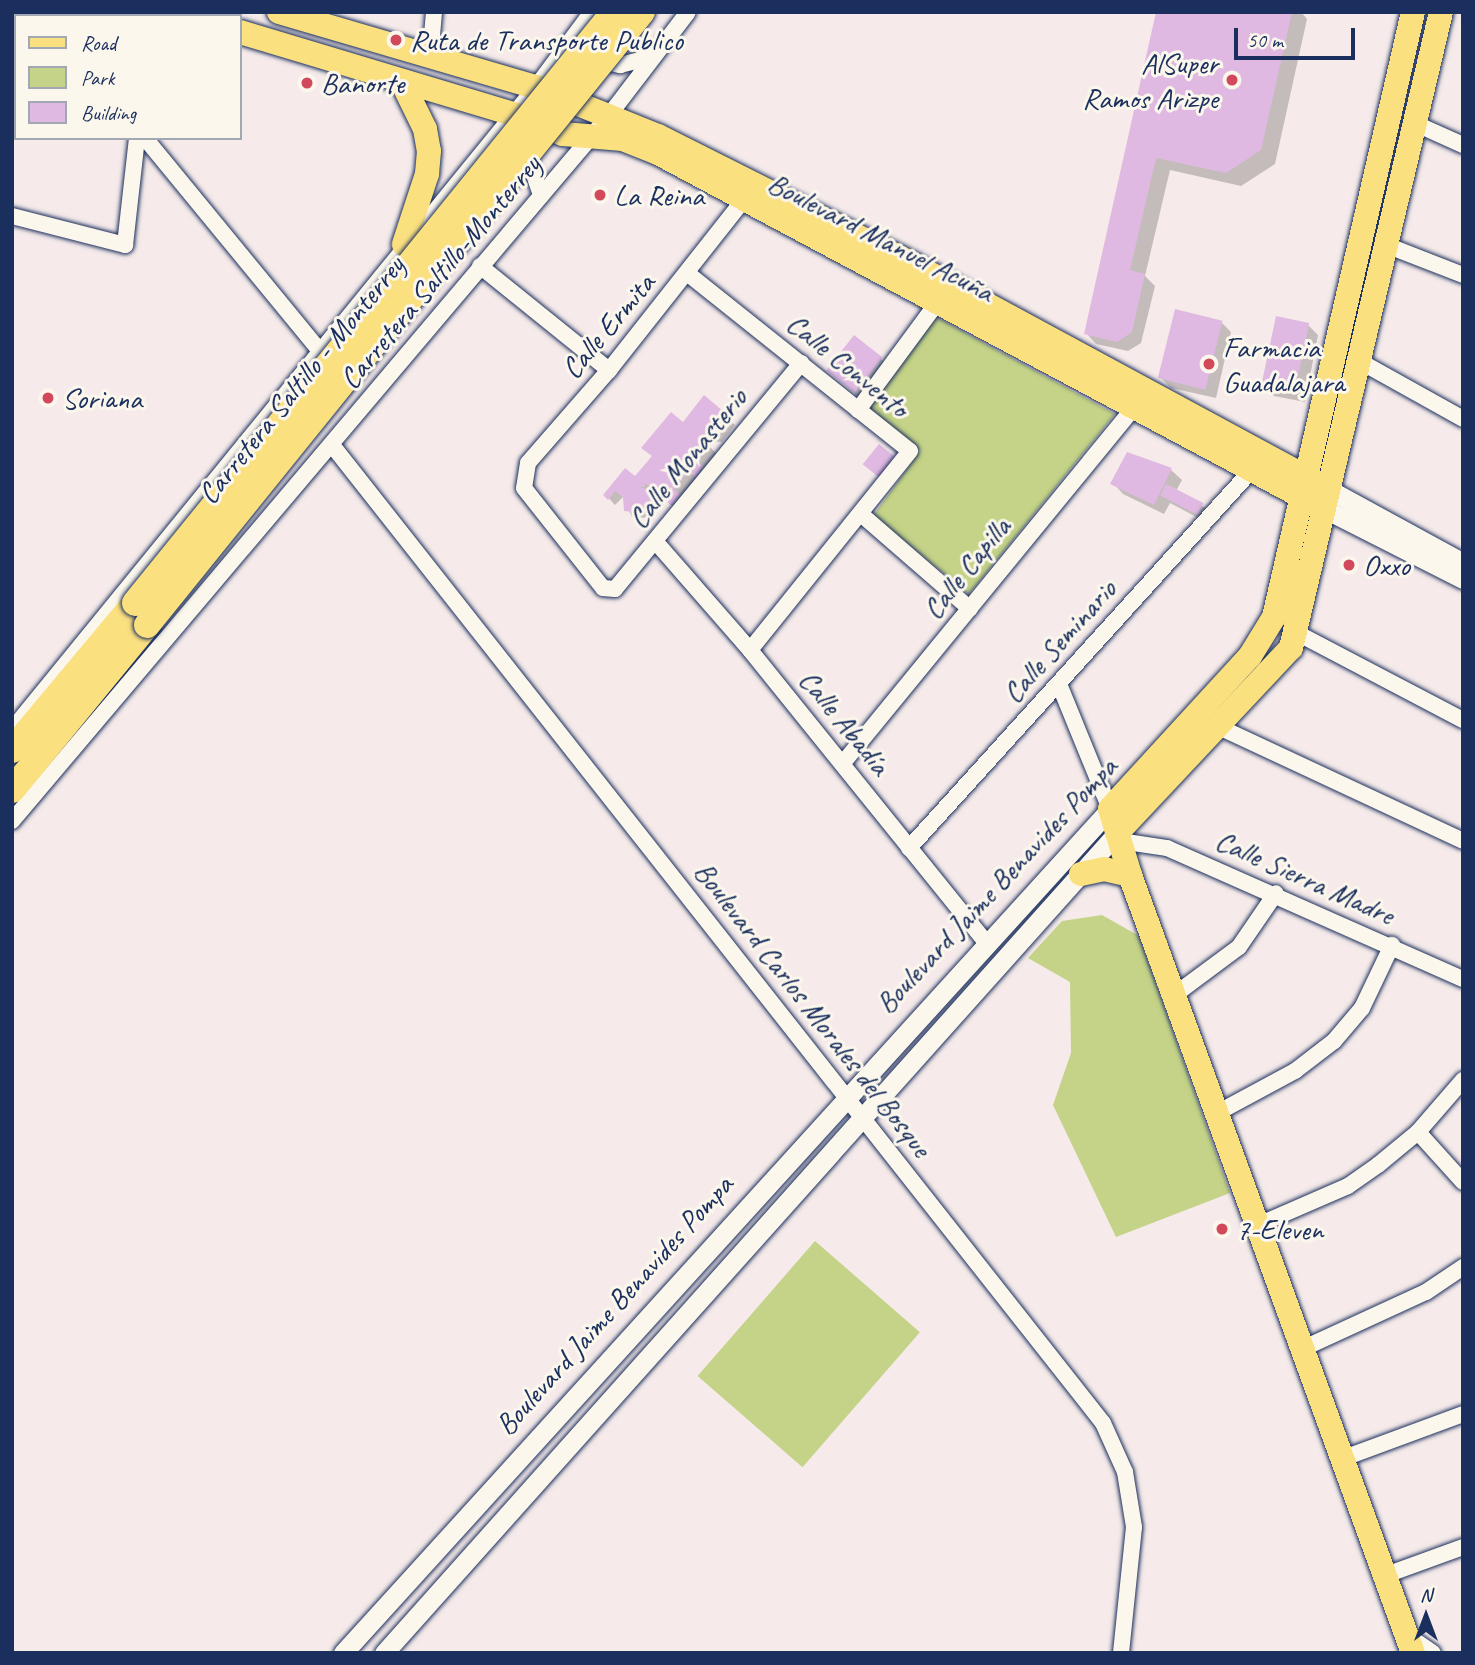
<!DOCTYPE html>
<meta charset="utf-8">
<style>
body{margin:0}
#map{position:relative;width:1475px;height:1665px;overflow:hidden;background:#f6ebea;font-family:Caveat,sans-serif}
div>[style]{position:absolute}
.green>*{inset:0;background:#c4d387;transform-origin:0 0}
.shadow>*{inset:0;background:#0003}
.building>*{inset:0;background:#e0b9e2;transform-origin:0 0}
.roads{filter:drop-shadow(0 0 2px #1b2f5e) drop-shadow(0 0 2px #1b2f5e)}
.minor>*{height:16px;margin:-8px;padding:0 8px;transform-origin:8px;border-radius:8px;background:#fbf7ec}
.tertiary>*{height:19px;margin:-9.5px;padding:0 9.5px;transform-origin:9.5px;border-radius:9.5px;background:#fbf7ec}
.primary>*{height:24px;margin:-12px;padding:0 12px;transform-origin:12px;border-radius:12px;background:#fbe080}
.trunk>*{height:26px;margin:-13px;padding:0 13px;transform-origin:13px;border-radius:13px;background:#fbe080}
.bridges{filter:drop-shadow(0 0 2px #1b2f5e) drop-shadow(0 0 2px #1b2f5e)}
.trunk-bridge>*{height:26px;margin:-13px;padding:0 13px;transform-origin:13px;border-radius:13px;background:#fbe080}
.dots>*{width:19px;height:19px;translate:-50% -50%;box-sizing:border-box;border:4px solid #fbf7ec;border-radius:50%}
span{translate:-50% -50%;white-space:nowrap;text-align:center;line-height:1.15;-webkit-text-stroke:6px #fbf7ec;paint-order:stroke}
.poi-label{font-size:30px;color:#1b2f5e}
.left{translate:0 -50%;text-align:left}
.right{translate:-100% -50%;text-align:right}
.street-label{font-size:30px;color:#1b2f5e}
.frame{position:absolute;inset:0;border:14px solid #1b2f5e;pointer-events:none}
.legend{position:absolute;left:14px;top:14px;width:228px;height:126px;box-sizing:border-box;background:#fbf7ec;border:2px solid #a1a7b3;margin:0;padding:9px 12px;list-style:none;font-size:21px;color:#1b2f5e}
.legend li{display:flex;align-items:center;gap:14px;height:35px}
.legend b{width:35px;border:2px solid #a1a7b3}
.north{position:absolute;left:1391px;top:1581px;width:70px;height:70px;-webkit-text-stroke:5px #fbf7ec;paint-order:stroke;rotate:0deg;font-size:19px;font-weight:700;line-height:28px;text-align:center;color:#1b2f5e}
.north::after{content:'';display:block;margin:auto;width:24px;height:32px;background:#1b2f5e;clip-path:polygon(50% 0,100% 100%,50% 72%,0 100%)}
.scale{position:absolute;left:1234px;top:28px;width:121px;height:32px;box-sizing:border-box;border:4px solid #1b2f5e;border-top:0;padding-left:9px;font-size:21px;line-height:24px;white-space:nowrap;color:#1b2f5e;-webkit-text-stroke:5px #fbf7ec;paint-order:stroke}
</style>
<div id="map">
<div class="green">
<div style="clip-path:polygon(936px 317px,1115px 414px,969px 594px,873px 516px,920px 451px,867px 407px)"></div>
<div style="clip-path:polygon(1102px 915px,1139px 936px,1230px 1193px,1116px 1237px,1053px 1105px,1071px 1053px,1070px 982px,1028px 958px,1062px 921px)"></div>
<div style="left:815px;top:1241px;width:139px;height:179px;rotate:41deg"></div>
</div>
<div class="shadow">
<div style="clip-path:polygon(1158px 12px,1301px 12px,1307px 19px,1275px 164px,1241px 186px,1170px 170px,1145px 276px,1155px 286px,1141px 343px,1128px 351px,1096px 344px,1086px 333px)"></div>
<div style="clip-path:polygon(1221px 322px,1231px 332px,1216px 398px,1171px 388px,1160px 377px)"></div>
<div style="clip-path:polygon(1308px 325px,1318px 335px,1305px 402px,1274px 396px,1264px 386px)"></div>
<div style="clip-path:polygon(880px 358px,891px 368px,864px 401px,839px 380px)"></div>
<div style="clip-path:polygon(704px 398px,735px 425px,722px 442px,704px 441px,719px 456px,682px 514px,652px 489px,664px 505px,649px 513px,650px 518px,632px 517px,623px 497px,615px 505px,606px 495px,625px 470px,645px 487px,638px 475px,695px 434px)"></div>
<div style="clip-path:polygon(1128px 454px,1171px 470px,1182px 480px,1176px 491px,1209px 510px,1204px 521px,1170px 503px,1164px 514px,1123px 494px,1113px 483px)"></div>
</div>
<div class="building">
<div style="clip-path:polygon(1156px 12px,1292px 12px,1261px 150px,1226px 173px,1156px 158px,1130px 270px,1145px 274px,1132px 332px,1117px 342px,1084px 334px)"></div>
<div style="left:1175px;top:309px;width:49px;height:71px;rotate:14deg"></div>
<div style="left:1276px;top:316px;width:34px;height:71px;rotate:12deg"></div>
<div style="left:854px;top:335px;width:36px;height:45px;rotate:38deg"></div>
<div style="clip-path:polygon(704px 395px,730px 417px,714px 436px,710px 433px,705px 440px,710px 444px,697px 461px,703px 466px,695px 477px,688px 471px,674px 489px,680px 495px,671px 505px,645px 483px,641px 488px,651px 489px,659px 498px,644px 506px,644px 513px,624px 511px,623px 497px,615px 491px,608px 500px,603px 495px,625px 468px,635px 476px,652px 456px,641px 448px,671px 412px,683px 422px)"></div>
<div style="left:879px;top:444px;width:22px;height:26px;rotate:39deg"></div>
<div style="clip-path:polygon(1127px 452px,1172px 468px,1154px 505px,1110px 484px)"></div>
<div style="left:1166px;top:484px;width:42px;height:13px;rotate:27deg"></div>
</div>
<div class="roads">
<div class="minor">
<div style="left:154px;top:16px;width:4px;rotate:-76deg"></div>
<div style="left:430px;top:58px;width:46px;rotate:-85deg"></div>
<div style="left:598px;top:60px;width:23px;rotate:13deg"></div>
<div style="left:620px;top:65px;width:34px;rotate:-14deg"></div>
<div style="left:1414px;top:123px;width:54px;rotate:24.2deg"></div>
<div style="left:145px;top:138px;width:276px;rotate:50.6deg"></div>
<div style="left:518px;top:157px;width:18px;rotate:41deg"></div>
<div style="left:532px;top:169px;width:28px;rotate:71deg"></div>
<div style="left:749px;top:193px;width:226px;rotate:128.3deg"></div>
<div style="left:609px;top:370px;width:123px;rotate:131.1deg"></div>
<div style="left:528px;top:463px;width:25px;rotate:99deg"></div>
<div style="left:524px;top:488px;width:127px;rotate:51.7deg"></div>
<div style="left:603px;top:588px;width:12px;rotate:5deg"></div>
<div style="left:615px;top:589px;width:293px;rotate:-50.5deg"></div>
<div style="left:12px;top:216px;width:117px;rotate:14.4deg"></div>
<div style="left:125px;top:245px;width:108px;rotate:-83.6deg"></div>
<div style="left:1386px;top:245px;width:83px;rotate:21.3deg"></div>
<div style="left:480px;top:266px;width:166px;rotate:38.9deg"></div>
<div style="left:687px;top:273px;width:285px;rotate:38.6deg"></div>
<div style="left:910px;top:451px;width:255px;rotate:128.8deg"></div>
<div style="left:1359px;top:361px;width:119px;rotate:29.1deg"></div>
<div style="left:858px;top:410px;width:142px;rotate:-53.6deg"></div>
<div style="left:332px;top:445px;width:1245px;rotate:51.75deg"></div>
<div style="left:1103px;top:1423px;width:54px;rotate:65.8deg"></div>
<div style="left:1125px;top:1472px;width:56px;rotate:80.7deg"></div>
<div style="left:1134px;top:1527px;width:127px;rotate:95.9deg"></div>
<div style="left:862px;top:515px;width:143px;rotate:41deg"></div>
<div style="left:655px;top:541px;width:145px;rotate:48.9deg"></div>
<div style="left:750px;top:650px;width:375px;rotate:51.1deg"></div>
<div style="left:1297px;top:633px;width:187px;rotate:27.7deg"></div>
<div style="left:1059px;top:684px;width:135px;rotate:67.8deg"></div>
<div style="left:15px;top:726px;width:824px;rotate:-50.81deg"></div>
<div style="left:536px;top:87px;width:94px;rotate:-53.3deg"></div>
<div style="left:1219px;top:727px;width:269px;rotate:25deg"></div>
<div style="left:843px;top:763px;width:458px;rotate:-50.7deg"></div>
<div style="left:12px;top:821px;width:921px;rotate:-49.76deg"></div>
<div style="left:607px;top:118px;width:133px;rotate:-52.6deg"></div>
<div style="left:1120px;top:841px;width:48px;rotate:8.5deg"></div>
<div style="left:1167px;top:848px;width:324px;rotate:23.9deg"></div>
<div style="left:909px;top:848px;width:509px;rotate:-47.79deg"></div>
<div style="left:1173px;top:996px;width:82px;rotate:-36.6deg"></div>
<div style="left:1239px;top:947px;width:65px;rotate:-55.6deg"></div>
<div style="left:1217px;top:1113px;width:89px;rotate:-28.3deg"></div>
<div style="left:1295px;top:1071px;width:49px;rotate:-37.6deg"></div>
<div style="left:1334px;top:1041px;width:43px;rotate:-49.7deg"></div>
<div style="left:1362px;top:1008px;width:70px;rotate:-64.5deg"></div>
<div style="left:1418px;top:1132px;width:67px;rotate:48deg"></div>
<div style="left:1256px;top:1226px;width:100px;rotate:-23.5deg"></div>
<div style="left:1348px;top:1186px;width:37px;rotate:-35deg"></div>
<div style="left:1378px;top:1165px;width:52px;rotate:-39.5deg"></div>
<div style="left:1418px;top:1132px;width:69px;rotate:-49.1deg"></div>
<div style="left:1304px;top:1348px;width:134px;rotate:-24.7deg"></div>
<div style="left:1426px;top:1292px;width:45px;rotate:-34deg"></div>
<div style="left:1344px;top:1458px;width:127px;rotate:-20.3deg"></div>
<div style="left:1386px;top:1575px;width:82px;rotate:-20deg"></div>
<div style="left:1408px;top:1636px;width:30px;rotate:34deg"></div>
</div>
<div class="tertiary">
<div style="left:1328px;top:489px;width:154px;rotate:28.7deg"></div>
<div style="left:1323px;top:508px;width:157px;rotate:26.9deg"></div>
<div style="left:343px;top:1653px;width:1140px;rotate:-47.74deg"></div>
<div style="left:384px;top:1653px;width:1100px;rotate:-48.21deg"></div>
</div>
<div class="primary">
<div style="left:172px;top:12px;width:13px;rotate:18deg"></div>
<div style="left:279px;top:12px;width:268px;rotate:16.3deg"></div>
<div style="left:536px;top:87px;width:131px;rotate:21.9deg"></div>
<div style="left:658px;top:136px;width:287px;rotate:26.7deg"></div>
<div style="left:914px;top:265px;width:471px;rotate:28.4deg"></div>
<div style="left:1413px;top:12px;width:621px;rotate:102.94deg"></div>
<div style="left:1274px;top:617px;width:46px;rotate:121.6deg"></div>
<div style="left:1250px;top:656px;width:207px;rotate:132.5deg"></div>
<div style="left:1110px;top:809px;width:69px;rotate:73.1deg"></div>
<div style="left:1130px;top:875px;width:828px;rotate:70.01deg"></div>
<div style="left:240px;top:32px;width:286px;rotate:16.7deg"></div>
<div style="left:514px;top:114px;width:53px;rotate:22.2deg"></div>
<div style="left:563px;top:134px;width:60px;rotate:4.8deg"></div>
<div style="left:623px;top:139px;width:38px;rotate:22deg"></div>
<div style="left:658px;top:153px;width:754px;rotate:28.09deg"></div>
<div style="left:402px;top:82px;width:52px;rotate:63.9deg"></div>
<div style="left:425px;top:129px;width:22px;rotate:80deg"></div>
<div style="left:429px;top:151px;width:23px;rotate:95deg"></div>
<div style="left:427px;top:174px;width:74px;rotate:108.2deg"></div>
<div style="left:1117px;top:833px;width:254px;rotate:-46.8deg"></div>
<div style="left:1291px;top:648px;width:653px;rotate:-76.73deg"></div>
<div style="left:1081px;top:874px;width:24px;rotate:-12deg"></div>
<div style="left:1104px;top:869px;width:27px;rotate:13deg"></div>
</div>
<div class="trunk">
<div style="left:12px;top:750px;width:192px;rotate:-50.1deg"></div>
<div style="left:12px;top:790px;width:213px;rotate:-50.7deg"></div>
</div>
</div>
<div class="bridges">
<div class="trunk-bridge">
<div style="left:135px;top:603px;width:761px;rotate:-50.98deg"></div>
<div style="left:147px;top:625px;width:788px;rotate:-51.08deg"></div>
</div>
</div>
<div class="dots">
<div style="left:396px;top:40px;background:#d1495b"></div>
<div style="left:1232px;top:80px;background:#d1495b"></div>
<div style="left:307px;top:83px;background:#d1495b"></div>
<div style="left:600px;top:195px;background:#d1495b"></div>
<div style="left:1209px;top:364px;background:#d1495b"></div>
<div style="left:48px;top:398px;background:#d1495b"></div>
<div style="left:1349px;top:565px;background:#d1495b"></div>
<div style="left:1222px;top:1229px;background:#d1495b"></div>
</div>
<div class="poi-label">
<span class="left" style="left:410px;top:40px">Ruta de Transporte Publico</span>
<span class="right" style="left:1218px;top:80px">AlSuper<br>Ramos Arizpe</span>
<span class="left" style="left:321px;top:83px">Banorte</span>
<span class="left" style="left:614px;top:195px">La Reina</span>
<span class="left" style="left:1223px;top:364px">Farmacia<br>Guadalajara</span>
<span class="left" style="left:62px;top:398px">Soriana</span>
<span class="left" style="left:1363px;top:565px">Oxxo</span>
<span class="left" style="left:1236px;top:1229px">7-Eleven</span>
</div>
<div class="street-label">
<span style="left:881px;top:237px;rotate:27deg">Boulevard Manuel Acuña</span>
<span style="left:440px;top:272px;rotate:-50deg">Carretera Saltillo-Monterrey</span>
<span style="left:608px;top:326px;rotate:-50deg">Calle Ermita</span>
<span style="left:848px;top:365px;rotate:39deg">Calle Convento</span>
<span style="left:301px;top:380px;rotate:-51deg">Carretera Saltillo - Monterrey</span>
<span style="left:687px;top:458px;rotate:-51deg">Calle Monasterio</span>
<span style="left:966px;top:568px;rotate:-51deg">Calle Capilla</span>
<span style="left:1059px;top:641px;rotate:-48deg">Calle Seminario</span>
<span style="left:845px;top:722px;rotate:51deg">Calle Abadía</span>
<span style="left:1305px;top:877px;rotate:24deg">Calle Sierra Madre</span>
<span style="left:996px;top:885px;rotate:-47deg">Boulevard Jaime Benavides Pompa</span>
<span style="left:813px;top:1009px;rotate:52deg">Boulevard Carlos Morales del Bosque</span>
<span style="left:614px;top:1305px;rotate:-48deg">Boulevard Jaime Benavides Pompa</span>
</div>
<div class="frame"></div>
<ul class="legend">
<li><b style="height:9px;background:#fbe080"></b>Road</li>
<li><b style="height:19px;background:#c4d387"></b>Park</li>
<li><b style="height:19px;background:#e0b9e2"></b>Building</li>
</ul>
<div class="north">N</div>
<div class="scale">50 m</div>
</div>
